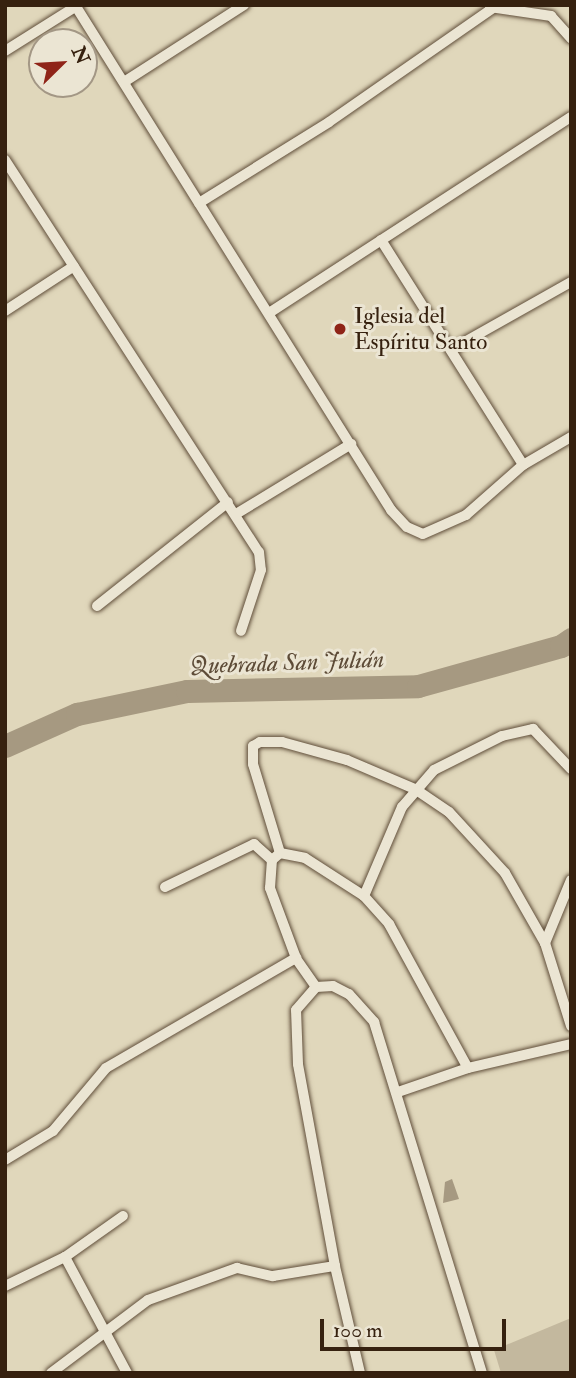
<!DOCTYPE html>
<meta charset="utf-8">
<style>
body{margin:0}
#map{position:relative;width:576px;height:1378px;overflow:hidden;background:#e0d7bb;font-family:"IM FELL Double Pica",serif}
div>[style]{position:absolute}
.green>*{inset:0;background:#c3b89e}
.water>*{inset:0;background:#a69981}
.river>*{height:23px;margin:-11.5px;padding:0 11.5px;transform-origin:11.5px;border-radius:11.5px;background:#a69981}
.roads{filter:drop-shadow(0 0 2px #604e3a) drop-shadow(0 0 2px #604e3a)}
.minor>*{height:10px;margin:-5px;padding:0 5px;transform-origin:5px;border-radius:5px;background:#ebe5d3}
.dots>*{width:19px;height:19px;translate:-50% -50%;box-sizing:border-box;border:4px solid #ebe5d3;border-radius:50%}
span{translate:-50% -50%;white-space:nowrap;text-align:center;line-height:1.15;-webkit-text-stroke:6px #ebe5d3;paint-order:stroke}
.poi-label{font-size:23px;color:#36210f}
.left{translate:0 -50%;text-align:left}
.water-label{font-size:24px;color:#5d4b37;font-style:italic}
.frame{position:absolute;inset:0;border:7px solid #36210f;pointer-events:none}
.north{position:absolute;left:28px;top:28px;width:70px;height:70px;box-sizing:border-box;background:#ebe5d3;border:2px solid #a39785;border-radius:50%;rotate:66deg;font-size:19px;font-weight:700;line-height:28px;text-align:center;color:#36210f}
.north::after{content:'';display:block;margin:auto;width:24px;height:32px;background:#8f2418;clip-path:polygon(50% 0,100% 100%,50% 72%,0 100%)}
.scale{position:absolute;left:320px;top:1319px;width:186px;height:32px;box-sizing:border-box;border:4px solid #36210f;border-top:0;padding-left:9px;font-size:21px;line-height:24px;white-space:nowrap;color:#36210f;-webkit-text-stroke:5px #ebe5d3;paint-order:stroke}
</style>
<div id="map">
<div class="green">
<div style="clip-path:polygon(571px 1318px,571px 1373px,501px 1373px,494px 1350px)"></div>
</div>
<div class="water">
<div style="clip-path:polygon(452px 1179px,459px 1199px,443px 1203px,445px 1182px)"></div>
</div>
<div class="river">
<div style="left:5px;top:746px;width:79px;rotate:-24deg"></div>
<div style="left:77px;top:714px;width:112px;rotate:-11.8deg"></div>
<div style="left:187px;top:691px;width:231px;rotate:-1.2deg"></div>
<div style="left:418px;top:686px;width:148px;rotate:-15.6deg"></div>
<div style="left:561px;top:646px;width:12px;rotate:-35deg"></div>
</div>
<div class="roads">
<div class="minor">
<div style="left:75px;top:5px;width:596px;rotate:57.96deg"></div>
<div style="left:391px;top:510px;width:23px;rotate:47deg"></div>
<div style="left:407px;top:527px;width:17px;rotate:24deg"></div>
<div style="left:423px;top:534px;width:47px;rotate:-23.8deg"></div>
<div style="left:466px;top:515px;width:76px;rotate:-41.3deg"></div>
<div style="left:523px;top:465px;width:56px;rotate:-30.3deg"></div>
<div style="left:490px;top:7px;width:62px;rotate:8.4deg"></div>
<div style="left:551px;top:16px;width:30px;rotate:48deg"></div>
<div style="left:5px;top:51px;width:86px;rotate:-32.2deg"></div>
<div style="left:124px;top:82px;width:143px;rotate:-32.7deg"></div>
<div style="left:5px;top:160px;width:467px;rotate:57.1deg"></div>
<div style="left:259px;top:552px;width:18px;rotate:84deg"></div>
<div style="left:261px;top:570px;width:64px;rotate:108.2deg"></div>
<div style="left:199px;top:203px;width:153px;rotate:-31.9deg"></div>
<div style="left:329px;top:122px;width:200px;rotate:-34.8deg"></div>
<div style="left:381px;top:240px;width:266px;rotate:57.7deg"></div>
<div style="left:5px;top:311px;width:82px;rotate:-33.1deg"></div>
<div style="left:269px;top:313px;width:360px;rotate:-33deg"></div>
<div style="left:452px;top:349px;width:137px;rotate:-29.4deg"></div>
<div style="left:236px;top:514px;width:135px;rotate:-31.3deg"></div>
<div style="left:97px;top:606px;width:167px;rotate:-38.4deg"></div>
<div style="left:280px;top:853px;width:93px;rotate:-106.9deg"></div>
<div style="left:253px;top:764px;width:18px;rotate:-90deg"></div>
<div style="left:253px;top:746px;width:8px;rotate:-30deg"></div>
<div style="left:260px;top:742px;width:22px"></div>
<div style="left:282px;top:742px;width:67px;rotate:15.5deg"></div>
<div style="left:347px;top:760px;width:74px;rotate:23.1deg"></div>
<div style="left:415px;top:789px;width:41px;rotate:34.1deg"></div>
<div style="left:449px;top:812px;width:83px;rotate:47.4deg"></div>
<div style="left:505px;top:873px;width:81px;rotate:60.3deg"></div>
<div style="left:545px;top:943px;width:87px;rotate:72.6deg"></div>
<div style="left:165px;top:887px;width:99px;rotate:-25.8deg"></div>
<div style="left:254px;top:844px;width:24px;rotate:42deg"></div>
<div style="left:364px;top:896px;width:97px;rotate:-66.9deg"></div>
<div style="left:402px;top:807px;width:49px;rotate:-49.1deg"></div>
<div style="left:434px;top:770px;width:76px;rotate:-26.6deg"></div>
<div style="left:502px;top:736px;width:32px;rotate:-13deg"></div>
<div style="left:533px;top:729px;width:55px;rotate:46.5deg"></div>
<div style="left:545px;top:943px;width:68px;rotate:-67.6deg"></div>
<div style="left:316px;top:987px;width:35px;rotate:-125deg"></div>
<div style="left:296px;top:958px;width:75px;rotate:-110.4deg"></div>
<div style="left:270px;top:888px;width:28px;rotate:-86deg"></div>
<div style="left:272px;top:860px;width:11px;rotate:-41deg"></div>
<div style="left:280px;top:853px;width:25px;rotate:11deg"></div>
<div style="left:305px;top:858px;width:70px;rotate:32.8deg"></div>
<div style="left:364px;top:896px;width:38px;rotate:48deg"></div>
<div style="left:389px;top:924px;width:164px;rotate:61.3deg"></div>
<div style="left:398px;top:1092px;width:74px;rotate:-18.9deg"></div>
<div style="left:468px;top:1068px;width:106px;rotate:-13.1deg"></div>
<div style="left:5px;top:1160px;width:56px;rotate:-31.1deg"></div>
<div style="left:53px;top:1131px;width:82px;rotate:-49.9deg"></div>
<div style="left:106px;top:1068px;width:220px;rotate:-30.1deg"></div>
<div style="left:65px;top:1257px;width:132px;rotate:61.9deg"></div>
<div style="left:5px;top:1286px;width:67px;rotate:-25.8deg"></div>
<div style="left:65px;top:1257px;width:71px;rotate:-35.3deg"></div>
<div style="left:51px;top:1373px;width:121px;rotate:-37deg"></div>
<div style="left:148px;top:1300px;width:95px;rotate:-19.8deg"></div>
<div style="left:237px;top:1268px;width:37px;rotate:13deg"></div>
<div style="left:273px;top:1276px;width:63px;rotate:-9.2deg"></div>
<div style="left:360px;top:1373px;width:110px;rotate:-103.2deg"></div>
<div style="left:335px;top:1266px;width:205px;rotate:-100.4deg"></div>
<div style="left:298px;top:1064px;width:54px;rotate:-92.1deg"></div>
<div style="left:296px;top:1010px;width:30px;rotate:-49deg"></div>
<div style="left:316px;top:987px;width:17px;rotate:-3deg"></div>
<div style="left:333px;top:986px;width:18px;rotate:27deg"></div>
<div style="left:349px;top:994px;width:38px;rotate:48deg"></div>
<div style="left:374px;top:1022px;width:367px;rotate:72.9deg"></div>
</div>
</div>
<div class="dots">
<div style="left:340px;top:329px;background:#8f2418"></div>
</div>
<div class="poi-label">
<span class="left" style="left:354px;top:329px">Iglesia del<br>Espíritu Santo</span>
</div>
<div class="water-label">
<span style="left:287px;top:663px;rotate:-2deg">Quebrada San Julián</span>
</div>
<div class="frame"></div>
<div class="north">N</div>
<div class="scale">100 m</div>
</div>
